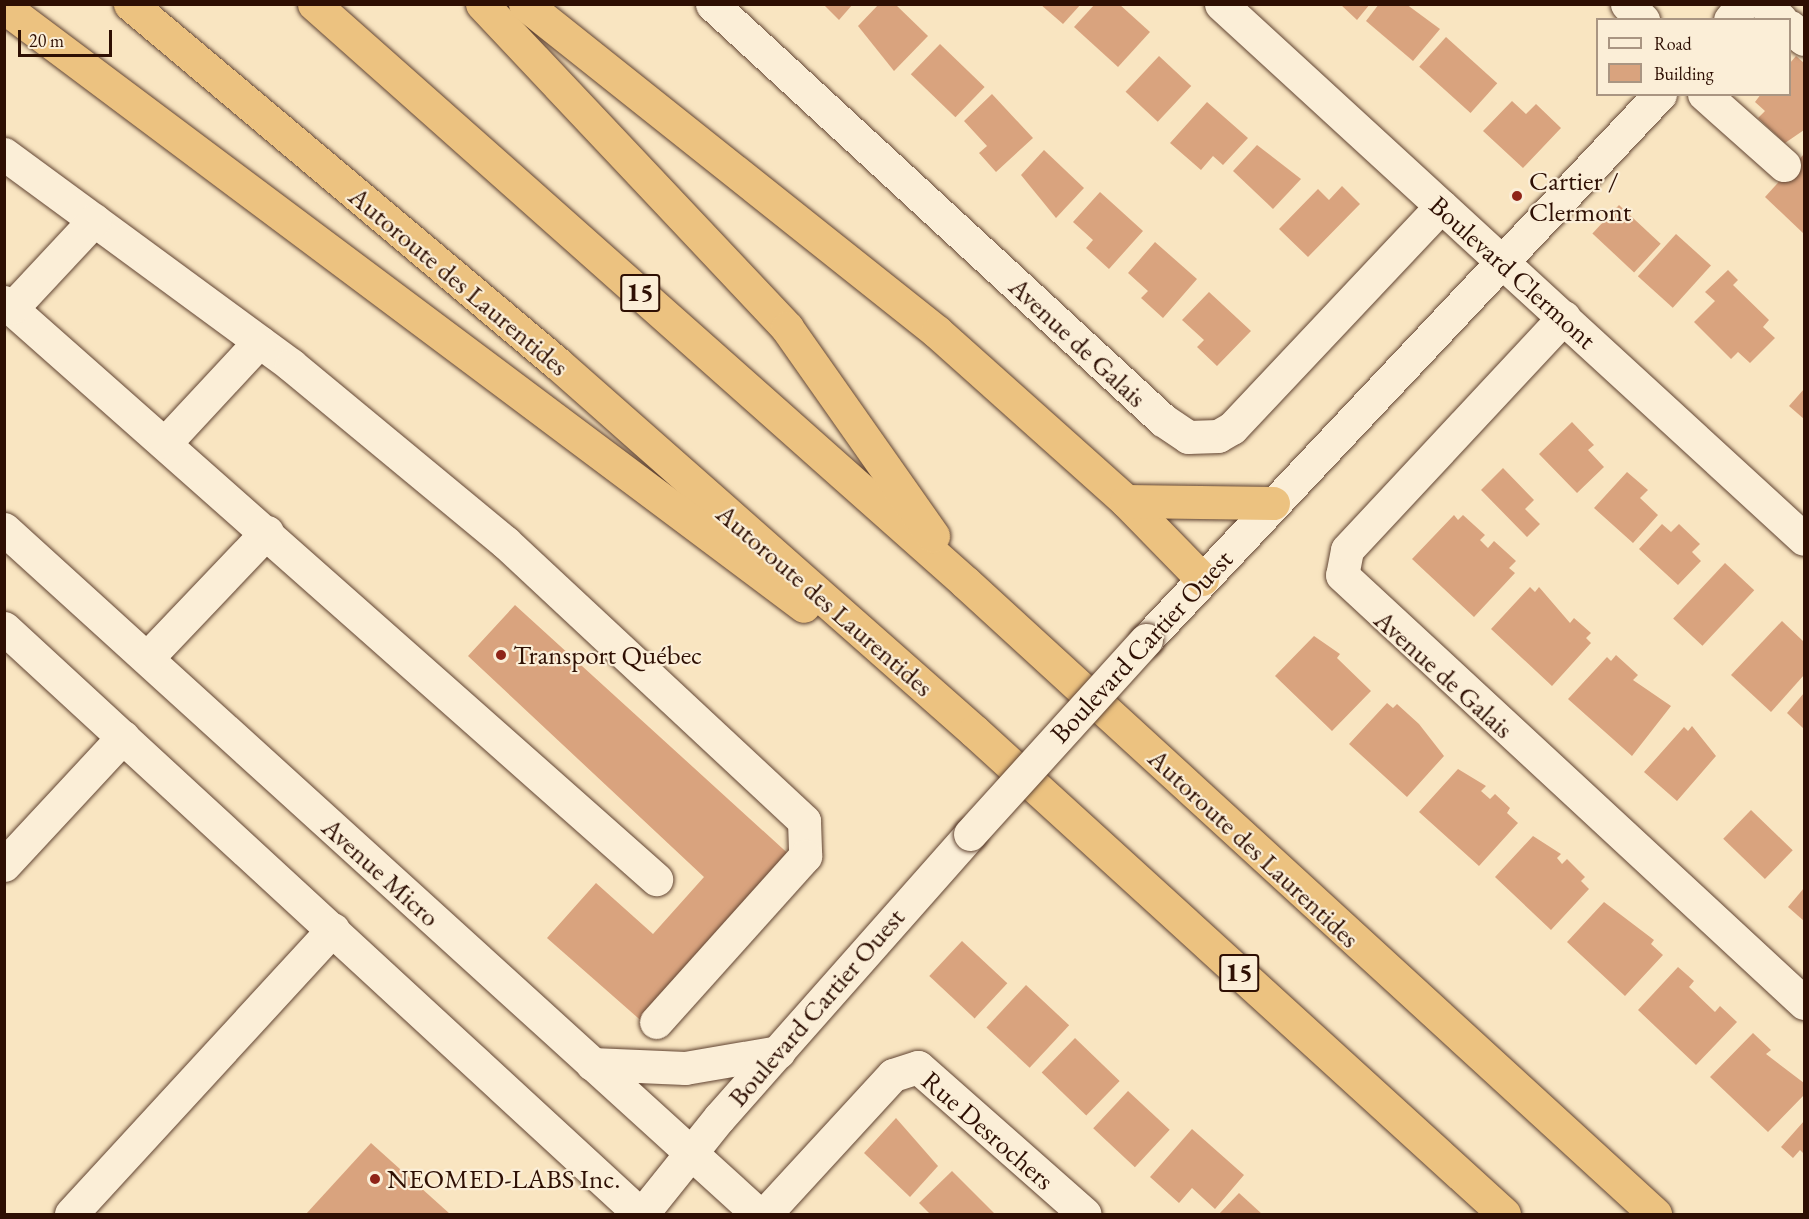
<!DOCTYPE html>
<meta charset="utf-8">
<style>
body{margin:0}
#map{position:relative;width:1809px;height:1219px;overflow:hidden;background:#f9e5c1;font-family:"EB Garamond",serif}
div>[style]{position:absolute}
.building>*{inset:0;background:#d9a37e;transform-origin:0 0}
.roads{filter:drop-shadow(0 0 2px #614432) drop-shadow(0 0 2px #614432)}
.minor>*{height:33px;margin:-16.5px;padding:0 16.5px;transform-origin:16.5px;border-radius:16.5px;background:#fbeed7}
.highway>*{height:33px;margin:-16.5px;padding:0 16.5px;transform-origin:16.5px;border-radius:16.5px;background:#ecc280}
.bridges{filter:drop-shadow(0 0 2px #614432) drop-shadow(0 0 2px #614432)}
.minor-bridge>*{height:33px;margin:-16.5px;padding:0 16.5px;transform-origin:16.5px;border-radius:16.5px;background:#fbeed7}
.dots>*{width:16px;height:16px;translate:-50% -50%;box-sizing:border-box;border:3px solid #fbeed7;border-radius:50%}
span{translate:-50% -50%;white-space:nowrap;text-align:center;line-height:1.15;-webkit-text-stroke:4.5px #fbeed7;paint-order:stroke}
.shield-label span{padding:2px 4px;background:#fbeed7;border:2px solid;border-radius:4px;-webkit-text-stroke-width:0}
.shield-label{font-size:26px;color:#2e0f03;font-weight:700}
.poi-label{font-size:27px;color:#2e0f03}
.left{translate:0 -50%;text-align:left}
.street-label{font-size:27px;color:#2e0f03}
.frame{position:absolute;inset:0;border:6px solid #2e0f03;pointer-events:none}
.legend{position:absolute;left:1596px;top:18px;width:195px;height:78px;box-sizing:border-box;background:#fbeed7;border:2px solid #a99582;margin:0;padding:8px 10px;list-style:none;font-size:18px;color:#2e0f03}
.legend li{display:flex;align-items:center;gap:12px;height:30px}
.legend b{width:30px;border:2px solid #a99582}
.scale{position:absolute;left:18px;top:30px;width:94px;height:27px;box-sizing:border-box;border:3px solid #2e0f03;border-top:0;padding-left:8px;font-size:18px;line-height:21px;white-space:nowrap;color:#2e0f03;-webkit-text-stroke:4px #fbeed7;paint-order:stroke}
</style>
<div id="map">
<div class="building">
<div style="clip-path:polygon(823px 4px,853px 4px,839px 20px)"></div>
<div style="clip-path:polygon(879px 4px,895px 4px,928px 36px,894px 71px,858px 26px)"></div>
<div style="clip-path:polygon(1040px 4px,1081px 4px,1063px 24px)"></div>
<div style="clip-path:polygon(1095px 4px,1119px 4px,1150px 32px,1118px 67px,1074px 27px)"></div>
<div style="clip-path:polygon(1340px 4px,1370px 4px,1357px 20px)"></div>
<div style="clip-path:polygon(1379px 4px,1406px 4px,1440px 29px,1413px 61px,1366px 21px)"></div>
<div style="left:1446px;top:37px;width:69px;height:40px;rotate:42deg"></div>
<div style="left:940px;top:44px;width:62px;height:42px;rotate:44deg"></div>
<div style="left:1159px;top:56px;width:44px;height:49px;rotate:43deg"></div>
<div style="clip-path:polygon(1796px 56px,1804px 63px,1804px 130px,1785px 143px,1758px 118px,1765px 111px,1755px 102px,1761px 94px,1790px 94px,1790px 63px)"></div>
<div style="clip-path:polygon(992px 94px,1033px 138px,996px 172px,979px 153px,987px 146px,964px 121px)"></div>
<div style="clip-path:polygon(1512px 101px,1526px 114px,1536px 104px,1561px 128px,1523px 168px,1483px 131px)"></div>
<div style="clip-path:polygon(1207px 102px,1248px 138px,1223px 165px,1213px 156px,1201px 170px,1170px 143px)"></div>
<div style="clip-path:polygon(1257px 145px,1301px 179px,1273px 209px,1233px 171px)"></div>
<div style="clip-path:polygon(1044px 150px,1084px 188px,1056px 218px,1021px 175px)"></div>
<div style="clip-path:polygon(1804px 154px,1804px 234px,1765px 197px)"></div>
<div style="clip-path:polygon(1342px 186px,1360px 204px,1308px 257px,1279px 229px,1318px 189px,1329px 200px)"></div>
<div style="clip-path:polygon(1100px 192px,1143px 231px,1109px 269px,1086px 248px,1093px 240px,1073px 222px)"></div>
<div style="left:1619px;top:205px;width:57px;height:39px;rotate:43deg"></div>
<div style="left:1676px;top:234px;width:47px;height:57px;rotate:42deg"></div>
<div style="clip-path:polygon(1155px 242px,1197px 279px,1163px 318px,1141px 298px,1148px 291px,1128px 273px)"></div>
<div style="clip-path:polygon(1728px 270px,1738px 280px,1733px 285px,1769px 320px,1763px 327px,1775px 338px,1750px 363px,1738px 352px,1731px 359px,1694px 322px,1715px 301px,1705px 292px)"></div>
<div style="clip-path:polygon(1209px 292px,1251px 331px,1217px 366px,1197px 347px,1204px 340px,1182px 320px)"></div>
<div style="clip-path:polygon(1804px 389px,1804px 419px,1789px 406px)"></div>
<div style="clip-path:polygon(1572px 422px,1594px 445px,1588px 450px,1604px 467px,1577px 493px,1539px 454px)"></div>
<div style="clip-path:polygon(1503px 468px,1534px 500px,1525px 509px,1540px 524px,1527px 537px,1481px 490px)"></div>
<div style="clip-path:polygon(1627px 472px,1648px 490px,1640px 498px,1658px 515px,1633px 543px,1594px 508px)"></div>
<div style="clip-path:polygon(1454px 515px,1458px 520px,1463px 515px,1485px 535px,1480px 540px,1488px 548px,1494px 541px,1516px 561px,1509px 568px,1515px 573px,1474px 617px,1412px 559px)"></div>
<div style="clip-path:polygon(1662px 524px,1671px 532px,1679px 524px,1700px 544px,1692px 552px,1701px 561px,1678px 585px,1639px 549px)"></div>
<div style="left:1725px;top:563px;width:40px;height:76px;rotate:43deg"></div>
<div style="clip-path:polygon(1530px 587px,1535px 592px,1539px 587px,1570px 623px,1574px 618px,1591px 633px,1586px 638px,1591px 643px,1552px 686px,1491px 629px)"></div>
<div style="clip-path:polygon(515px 605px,794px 859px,646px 1025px,547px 938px,596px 883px,653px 934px,704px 877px,468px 656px)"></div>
<div style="clip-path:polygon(1782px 621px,1804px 642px,1804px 675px,1771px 712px,1731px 675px)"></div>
<div style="clip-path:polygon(1314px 636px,1340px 654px,1337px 658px,1371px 691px,1332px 731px,1275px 676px)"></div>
<div style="clip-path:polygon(1616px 655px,1638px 675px,1633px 680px,1671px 706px,1632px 756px,1568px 699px,1607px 657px,1611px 661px)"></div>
<div style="clip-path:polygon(1804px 693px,1804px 729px,1787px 713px)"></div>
<div style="clip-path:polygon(1387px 703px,1393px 708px,1397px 704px,1419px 724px,1444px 756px,1407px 797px,1349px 744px)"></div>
<div style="clip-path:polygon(1692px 726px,1716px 756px,1677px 801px,1644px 772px,1684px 727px,1688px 731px)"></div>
<div style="clip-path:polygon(1458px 769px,1486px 786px,1481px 791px,1490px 799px,1495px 794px,1510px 808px,1507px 813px,1518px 823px,1479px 866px,1419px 812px)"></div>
<div style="left:1751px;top:810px;width:58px;height:40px;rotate:44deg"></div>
<div style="clip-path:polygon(1533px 836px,1561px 854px,1557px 858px,1562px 864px,1567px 859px,1585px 877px,1581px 881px,1589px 889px,1551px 930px,1495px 877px)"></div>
<div style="clip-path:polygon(1804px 888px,1804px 921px,1788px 907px)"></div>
<div style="clip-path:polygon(1604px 902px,1654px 940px,1651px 944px,1663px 955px,1625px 996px,1567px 942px)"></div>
<div style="left:962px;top:941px;width:62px;height:48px;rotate:43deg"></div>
<div style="clip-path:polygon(1678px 967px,1694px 981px,1689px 987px,1715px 1012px,1720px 1006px,1737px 1022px,1696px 1065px,1638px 1010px)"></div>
<div style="left:1026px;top:985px;width:59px;height:58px;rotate:43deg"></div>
<div style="clip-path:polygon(1753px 1033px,1771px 1050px,1766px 1054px,1804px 1083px,1804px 1095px,1768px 1132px,1710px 1077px)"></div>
<div style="left:1075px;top:1038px;width:62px;height:48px;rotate:44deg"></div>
<div style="left:1128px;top:1091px;width:57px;height:51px;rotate:43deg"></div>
<div style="clip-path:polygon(896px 1118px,938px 1166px,910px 1197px,864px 1153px)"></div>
<div style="clip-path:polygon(1804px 1121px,1804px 1154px,1800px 1150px,1793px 1158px,1781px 1147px)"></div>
<div style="clip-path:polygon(1192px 1129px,1244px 1175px,1215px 1209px,1192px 1188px,1179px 1203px,1150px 1177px)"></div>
<div style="clip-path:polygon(371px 1143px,450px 1214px,306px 1214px)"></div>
<div style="clip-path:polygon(952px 1171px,995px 1214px,930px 1214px,919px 1203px)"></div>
<div style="clip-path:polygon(1239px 1193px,1262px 1214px,1219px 1214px)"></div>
</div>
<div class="roads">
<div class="minor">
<div style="left:712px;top:4px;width:614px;rotate:42.69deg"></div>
<div style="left:1163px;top:420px;width:30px;rotate:34deg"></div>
<div style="left:1188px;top:437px;width:30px;rotate:-2deg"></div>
<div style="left:1218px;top:436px;width:16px;rotate:-30deg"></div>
<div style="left:1232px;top:428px;width:305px;rotate:-46.7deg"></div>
<div style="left:1221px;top:4px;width:791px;rotate:42.54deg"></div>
<div style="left:1627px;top:4px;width:23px;rotate:45deg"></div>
<div style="left:1764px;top:4px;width:23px;rotate:43deg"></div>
<div style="left:1730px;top:20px;width:21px;rotate:-51deg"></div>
<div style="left:1790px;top:27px;width:18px;rotate:41deg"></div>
<div style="left:1704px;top:94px;width:107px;rotate:41.6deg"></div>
<div style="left:4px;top:154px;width:356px;rotate:36.3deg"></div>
<div style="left:291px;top:365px;width:278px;rotate:39.6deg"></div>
<div style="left:505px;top:542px;width:409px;rotate:43deg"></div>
<div style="left:804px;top:821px;width:35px;rotate:88deg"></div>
<div style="left:805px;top:856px;width:223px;rotate:131.9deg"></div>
<div style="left:4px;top:302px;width:871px;rotate:41.51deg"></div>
<div style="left:13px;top:307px;width:119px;rotate:-47deg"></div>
<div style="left:1564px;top:317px;width:318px;rotate:133deg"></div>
<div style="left:1347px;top:550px;width:25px;rotate:101deg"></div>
<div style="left:1342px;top:575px;width:630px;rotate:42.81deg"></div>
<div style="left:166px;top:442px;width:137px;rotate:-47.1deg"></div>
<div style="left:4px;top:529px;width:1019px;rotate:42.25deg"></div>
<div style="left:4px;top:628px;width:865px;rotate:42.66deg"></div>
<div style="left:1146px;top:640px;width:750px;rotate:-46.73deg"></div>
<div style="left:147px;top:658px;width:174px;rotate:-46.4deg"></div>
<div style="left:4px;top:865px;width:175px;rotate:-47.1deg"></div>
<div style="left:592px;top:1064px;width:93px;rotate:2.5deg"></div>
<div style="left:685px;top:1068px;width:95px;rotate:-9.7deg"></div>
<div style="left:71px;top:1214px;width:387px;rotate:-47.4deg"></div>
<div style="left:642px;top:1214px;width:123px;rotate:-51.3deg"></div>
<div style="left:719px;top:1118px;width:379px;rotate:-48.5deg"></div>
<div style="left:765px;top:1214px;width:189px;rotate:-47.4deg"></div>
<div style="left:893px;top:1075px;width:26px;rotate:-18deg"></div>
<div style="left:918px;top:1067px;width:222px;rotate:41.4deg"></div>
</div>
<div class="highway">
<div style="left:130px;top:4px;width:558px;rotate:40.06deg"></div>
<div style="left:557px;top:363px;width:556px;rotate:41.43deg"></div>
<div style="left:974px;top:731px;width:717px;rotate:42.34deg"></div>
<div style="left:314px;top:4px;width:871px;rotate:41.6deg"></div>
<div style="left:965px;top:582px;width:936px;rotate:42.49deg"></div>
<div style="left:482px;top:4px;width:445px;rotate:46.7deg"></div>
<div style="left:787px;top:328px;width:254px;rotate:54.9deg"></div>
<div style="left:525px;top:4px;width:527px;rotate:38.52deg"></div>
<div style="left:937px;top:332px;width:254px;rotate:41.8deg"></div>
<div style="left:1126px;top:501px;width:109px;rotate:45.7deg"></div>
<div style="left:4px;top:7px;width:999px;rotate:36.82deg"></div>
<div style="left:1126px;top:501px;width:147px;rotate:0.8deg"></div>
</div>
</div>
<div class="bridges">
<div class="minor-bridge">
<div style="left:970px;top:834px;width:262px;rotate:-47.8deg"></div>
</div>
</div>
<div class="dots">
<div style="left:1517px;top:196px;background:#8f2418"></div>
<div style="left:501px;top:655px;background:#8f2418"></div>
<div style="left:375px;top:1179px;background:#8f2418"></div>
</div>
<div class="shield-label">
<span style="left:640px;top:293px">15</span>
<span style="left:1239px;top:973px">15</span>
</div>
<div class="poi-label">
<span class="left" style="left:1529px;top:196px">Cartier /<br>Clermont</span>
<span class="left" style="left:513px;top:655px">Transport Québec</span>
<span class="left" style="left:387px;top:1179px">NEOMED-LABS Inc.</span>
</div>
<div class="street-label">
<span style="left:1513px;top:272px;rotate:42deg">Boulevard Clermont</span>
<span style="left:459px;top:281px;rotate:40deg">Autoroute des Laurentides</span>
<span style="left:1078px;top:342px;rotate:43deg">Avenue de Galais</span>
<span style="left:825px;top:600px;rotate:41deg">Autoroute des Laurentides</span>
<span style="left:1141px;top:646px;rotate:-47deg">Boulevard Cartier Ouest</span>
<span style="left:1444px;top:674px;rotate:42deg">Avenue de Galais</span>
<span style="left:1254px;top:848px;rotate:43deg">Autoroute des Laurentides</span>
<span style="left:381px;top:872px;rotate:42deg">Avenue Micro</span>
<span style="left:816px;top:1007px;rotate:-49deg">Boulevard Cartier Ouest</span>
<span style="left:988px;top:1130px;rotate:41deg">Rue Desrochers</span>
</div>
<div class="frame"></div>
<ul class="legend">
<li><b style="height:8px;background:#fbeed7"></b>Road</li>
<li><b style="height:16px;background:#d9a37e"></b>Building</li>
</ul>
<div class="scale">20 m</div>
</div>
